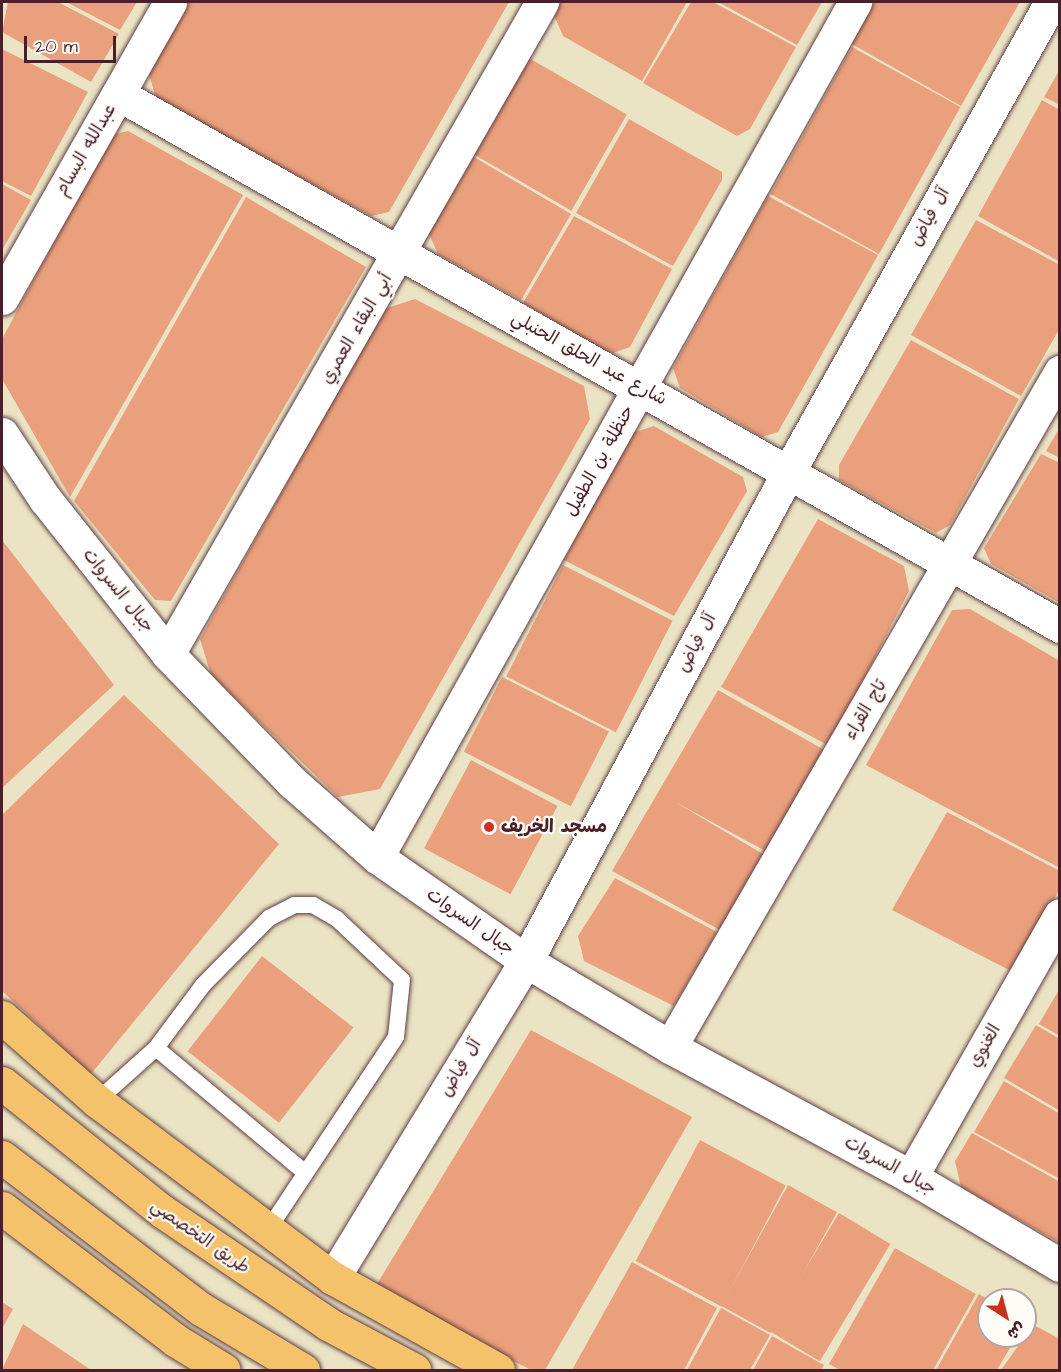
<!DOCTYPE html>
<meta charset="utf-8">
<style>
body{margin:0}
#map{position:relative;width:1061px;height:1372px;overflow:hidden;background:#eae4c4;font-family:"Architects Daughter","Playpen Sans Arabic",sans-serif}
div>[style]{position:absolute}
.building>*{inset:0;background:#eaa07c;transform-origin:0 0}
.roads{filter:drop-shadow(0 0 2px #623d42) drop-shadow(0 0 2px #623d42)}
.lane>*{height:16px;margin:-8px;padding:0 8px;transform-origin:8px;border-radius:8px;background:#fff}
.street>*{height:33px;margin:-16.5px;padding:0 16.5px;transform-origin:16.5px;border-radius:16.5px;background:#fff}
.primary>*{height:33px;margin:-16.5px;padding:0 16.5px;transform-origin:16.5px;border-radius:16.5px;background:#f3c26a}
.dots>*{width:16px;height:16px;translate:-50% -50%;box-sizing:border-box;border:3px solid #fdfcf7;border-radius:50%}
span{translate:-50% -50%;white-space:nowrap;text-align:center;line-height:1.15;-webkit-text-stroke:4.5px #fdfcf7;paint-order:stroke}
.street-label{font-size:18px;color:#4a1f2b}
.poi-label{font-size:18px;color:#4a1f2b;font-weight:700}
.left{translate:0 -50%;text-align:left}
.frame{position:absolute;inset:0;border:3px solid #4a1f2b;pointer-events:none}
.north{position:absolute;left:977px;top:1288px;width:60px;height:60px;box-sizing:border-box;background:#fdfcf7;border:2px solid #b5a4a5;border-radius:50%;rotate:144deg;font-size:16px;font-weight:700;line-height:24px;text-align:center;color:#4a1f2b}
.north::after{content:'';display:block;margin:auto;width:21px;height:27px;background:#c8321e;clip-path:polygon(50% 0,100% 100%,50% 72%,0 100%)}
.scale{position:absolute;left:24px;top:36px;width:92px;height:27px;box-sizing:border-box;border:3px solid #4a1f2b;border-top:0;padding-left:8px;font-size:18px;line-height:21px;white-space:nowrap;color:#4a1f2b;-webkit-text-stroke:4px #fdfcf7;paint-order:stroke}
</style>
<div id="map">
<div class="building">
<div style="clip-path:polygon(8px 2px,58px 2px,119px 34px,91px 82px,2px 32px)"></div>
<div style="clip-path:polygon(66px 2px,137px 2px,120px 30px)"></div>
<div style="clip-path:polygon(189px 2px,509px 2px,389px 212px,371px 216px,156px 98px,149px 74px)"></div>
<div style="clip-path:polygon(561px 2px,687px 2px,642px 81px,563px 36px,554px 15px)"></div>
<div style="clip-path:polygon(691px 2px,713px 2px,796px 47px,750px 129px,737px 136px,643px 83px)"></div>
<div style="clip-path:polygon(718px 2px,822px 2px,797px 45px)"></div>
<div style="clip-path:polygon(875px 2px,1020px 2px,961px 106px,852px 44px)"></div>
<div style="left:852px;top:47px;width:124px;height:168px;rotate:29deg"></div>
<div style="clip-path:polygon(2px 49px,88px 92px,31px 196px,2px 181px)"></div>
<div style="left:529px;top:58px;width:113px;height:111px;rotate:30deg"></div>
<div style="clip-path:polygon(1060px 69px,1060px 105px,1044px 97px)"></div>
<div style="clip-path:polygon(1042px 100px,1060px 110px,1060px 262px,978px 216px)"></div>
<div style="clip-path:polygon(629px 119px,722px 172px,722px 180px,673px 266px,576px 213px)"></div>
<div style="clip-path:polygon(128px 131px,243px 195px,70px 497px,2px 379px,2px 339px,112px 135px)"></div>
<div style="clip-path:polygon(474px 157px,571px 214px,521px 300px,438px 254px,429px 234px)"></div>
<div style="clip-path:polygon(2px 184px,31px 200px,2px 250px)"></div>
<div style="clip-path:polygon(768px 196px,878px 255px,778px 432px,762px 437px,680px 388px,673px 368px)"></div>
<div style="clip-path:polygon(246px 197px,366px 267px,171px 601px,155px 600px,74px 501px)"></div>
<div style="clip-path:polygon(574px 216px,672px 269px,630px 347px,610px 354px,523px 303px)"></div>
<div style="clip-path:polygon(976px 220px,1060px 265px,1060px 328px,1021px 396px,911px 335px)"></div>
<div style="clip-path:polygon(415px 299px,584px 386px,590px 419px,380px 789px,338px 797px,211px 675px,200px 639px,384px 309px)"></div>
<div style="clip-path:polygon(911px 340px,1019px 399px,950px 525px,936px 533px,839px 480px,839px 465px)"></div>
<div style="clip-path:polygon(654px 426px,743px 477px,747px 491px,674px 616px,564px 560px,632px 433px)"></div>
<div style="clip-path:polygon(1060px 427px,1060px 458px,1046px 451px)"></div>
<div style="clip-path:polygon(1041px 454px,1060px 463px,1060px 603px,991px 564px,984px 548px)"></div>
<div style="clip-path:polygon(818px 519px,904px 566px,909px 591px,829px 746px,721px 687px)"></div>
<div style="clip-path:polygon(2px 540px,114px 685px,2px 788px)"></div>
<div style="left:563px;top:565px;width:123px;height:125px;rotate:27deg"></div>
<div style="clip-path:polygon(970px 609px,1060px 661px,1060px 868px,866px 765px,952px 610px)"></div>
<div style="left:502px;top:677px;width:120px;height:84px;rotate:27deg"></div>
<div style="clip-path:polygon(718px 690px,826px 751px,767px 852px,675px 802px,763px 854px,720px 930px,612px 871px)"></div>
<div style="clip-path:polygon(124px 695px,279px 844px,91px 1074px,2px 991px,2px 815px)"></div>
<div style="left:471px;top:760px;width:98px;height:100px;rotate:28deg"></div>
<div style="clip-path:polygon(947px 812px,1060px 871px,1060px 888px,1015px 973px,892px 910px)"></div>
<div style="clip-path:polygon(615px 878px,717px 932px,674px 1006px,584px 961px,578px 936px)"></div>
<div style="left:262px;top:956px;width:116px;height:121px;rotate:38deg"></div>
<div style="clip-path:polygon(1060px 988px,1060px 1036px,1039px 1024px)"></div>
<div style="clip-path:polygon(1036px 1025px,1060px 1039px,1060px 1111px,1004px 1078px)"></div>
<div style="clip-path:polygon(531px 1030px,692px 1117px,545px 1370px,531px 1370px,374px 1289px)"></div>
<div style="clip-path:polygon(1004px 1081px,1060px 1114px,1060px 1179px,974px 1132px)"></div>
<div style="clip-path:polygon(972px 1133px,1060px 1182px,1060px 1243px,961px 1187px,955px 1161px)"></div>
<div style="left:700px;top:1140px;width:97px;height:137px;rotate:28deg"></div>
<div style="left:788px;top:1185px;width:56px;height:138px;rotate:29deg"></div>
<div style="left:839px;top:1213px;width:60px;height:137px;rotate:31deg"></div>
<div style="clip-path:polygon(895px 1248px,976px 1294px,933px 1370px,840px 1370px,829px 1364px)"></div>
<div style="clip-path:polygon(632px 1262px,717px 1308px,684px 1370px,572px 1370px)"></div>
<div style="clip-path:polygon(979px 1294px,989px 1300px,989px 1336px,1017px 1336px,997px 1370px,936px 1370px)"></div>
<div style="clip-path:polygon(2px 1302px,13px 1309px,2px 1329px)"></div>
<div style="clip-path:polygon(721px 1308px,770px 1335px,750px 1370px,687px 1370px)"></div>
<div style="clip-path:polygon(1028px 1322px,1060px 1339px,1060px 1370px,1001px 1370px,1025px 1336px)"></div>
<div style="clip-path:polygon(23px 1324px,91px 1370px,2px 1370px)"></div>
<div style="clip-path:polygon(772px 1336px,824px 1365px,821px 1370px,753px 1370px)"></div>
</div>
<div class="roads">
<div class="lane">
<div style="left:156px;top:1048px;width:192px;rotate:39.9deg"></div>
<div style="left:97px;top:1101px;width:79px;rotate:-41.9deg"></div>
<div style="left:156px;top:1048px;width:79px;rotate:-53.3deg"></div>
<div style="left:203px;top:985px;width:94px;rotate:-45.4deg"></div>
<div style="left:269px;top:918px;width:28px;rotate:-27deg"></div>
<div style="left:294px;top:905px;width:19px"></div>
<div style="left:313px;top:905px;width:28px;rotate:30deg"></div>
<div style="left:337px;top:919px;width:89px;rotate:43.2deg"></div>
<div style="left:402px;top:980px;width:57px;rotate:96deg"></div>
<div style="left:396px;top:1037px;width:233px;rotate:123.6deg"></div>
</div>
<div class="street">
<div style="left:118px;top:94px;width:1082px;rotate:29.46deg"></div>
<div style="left:2px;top:298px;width:340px;rotate:-60.4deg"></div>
<div style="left:2px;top:434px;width:78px;rotate:56.5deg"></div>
<div style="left:45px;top:499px;width:198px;rotate:51.6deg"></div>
<div style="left:168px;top:654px;width:178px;rotate:45.9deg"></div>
<div style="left:292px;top:782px;width:113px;rotate:41.4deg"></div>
<div style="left:377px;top:857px;width:182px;rotate:34.9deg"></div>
<div style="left:526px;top:961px;width:168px;rotate:30.8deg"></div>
<div style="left:670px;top:1047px;width:274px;rotate:28.3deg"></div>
<div style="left:911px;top:1177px;width:173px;rotate:30.6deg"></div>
<div style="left:168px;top:654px;width:752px;rotate:-60.16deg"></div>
<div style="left:377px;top:857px;width:980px;rotate:-60.79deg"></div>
<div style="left:670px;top:1047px;width:780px;rotate:-59.98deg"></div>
<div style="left:911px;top:1177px;width:301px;rotate:-60.4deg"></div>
<div style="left:333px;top:1278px;width:371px;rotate:-58.7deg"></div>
<div style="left:526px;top:961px;width:556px;rotate:-61.78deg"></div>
<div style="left:789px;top:471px;width:537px;rotate:-60.81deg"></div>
</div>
<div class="primary">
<div style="left:2px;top:1017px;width:127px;rotate:41.5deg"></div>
<div style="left:97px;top:1101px;width:295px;rotate:36.9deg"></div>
<div style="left:333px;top:1278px;width:189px;rotate:29.1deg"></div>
<div style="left:2px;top:1083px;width:205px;rotate:38.7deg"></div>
<div style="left:162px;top:1211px;width:201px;rotate:34.2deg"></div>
<div style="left:328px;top:1324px;width:98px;rotate:28.1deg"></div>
<div style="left:2px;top:1157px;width:250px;rotate:37.4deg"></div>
<div style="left:201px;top:1309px;width:119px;rotate:30.9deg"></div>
<div style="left:2px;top:1208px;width:218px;rotate:37.3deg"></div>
<div style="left:175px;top:1340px;width:57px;rotate:31.5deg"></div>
</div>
</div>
<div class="dots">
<div style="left:489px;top:827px;background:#c8321e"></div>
</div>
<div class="street-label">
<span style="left:86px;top:150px;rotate:-60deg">عبدالله البسام</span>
<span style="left:930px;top:217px;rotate:-61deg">آل فياض</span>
<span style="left:357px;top:329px;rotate:-60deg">أبي البقاء العمري</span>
<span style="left:589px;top:359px;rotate:29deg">شارع عبد الحلق الحنبلي</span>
<span style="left:600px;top:461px;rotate:-61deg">حنظلة بن الطفيل</span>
<span style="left:118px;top:591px;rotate:51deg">جبال السروات</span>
<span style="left:697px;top:643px;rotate:-62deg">آل فياض</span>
<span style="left:866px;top:710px;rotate:-60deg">تاج القراء</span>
<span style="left:470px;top:922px;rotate:35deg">جبال السروات</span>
<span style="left:985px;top:1046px;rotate:-60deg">الغنوي</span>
<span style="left:461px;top:1068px;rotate:-59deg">آل فياض</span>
<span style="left:890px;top:1166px;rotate:29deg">جبال السروات</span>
<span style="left:200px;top:1237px;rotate:35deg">طريق التخصصي</span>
</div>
<div class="poi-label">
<span class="left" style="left:501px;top:827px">مسجد الخريف</span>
</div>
<div class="frame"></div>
<div class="north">ش</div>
<div class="scale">20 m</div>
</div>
